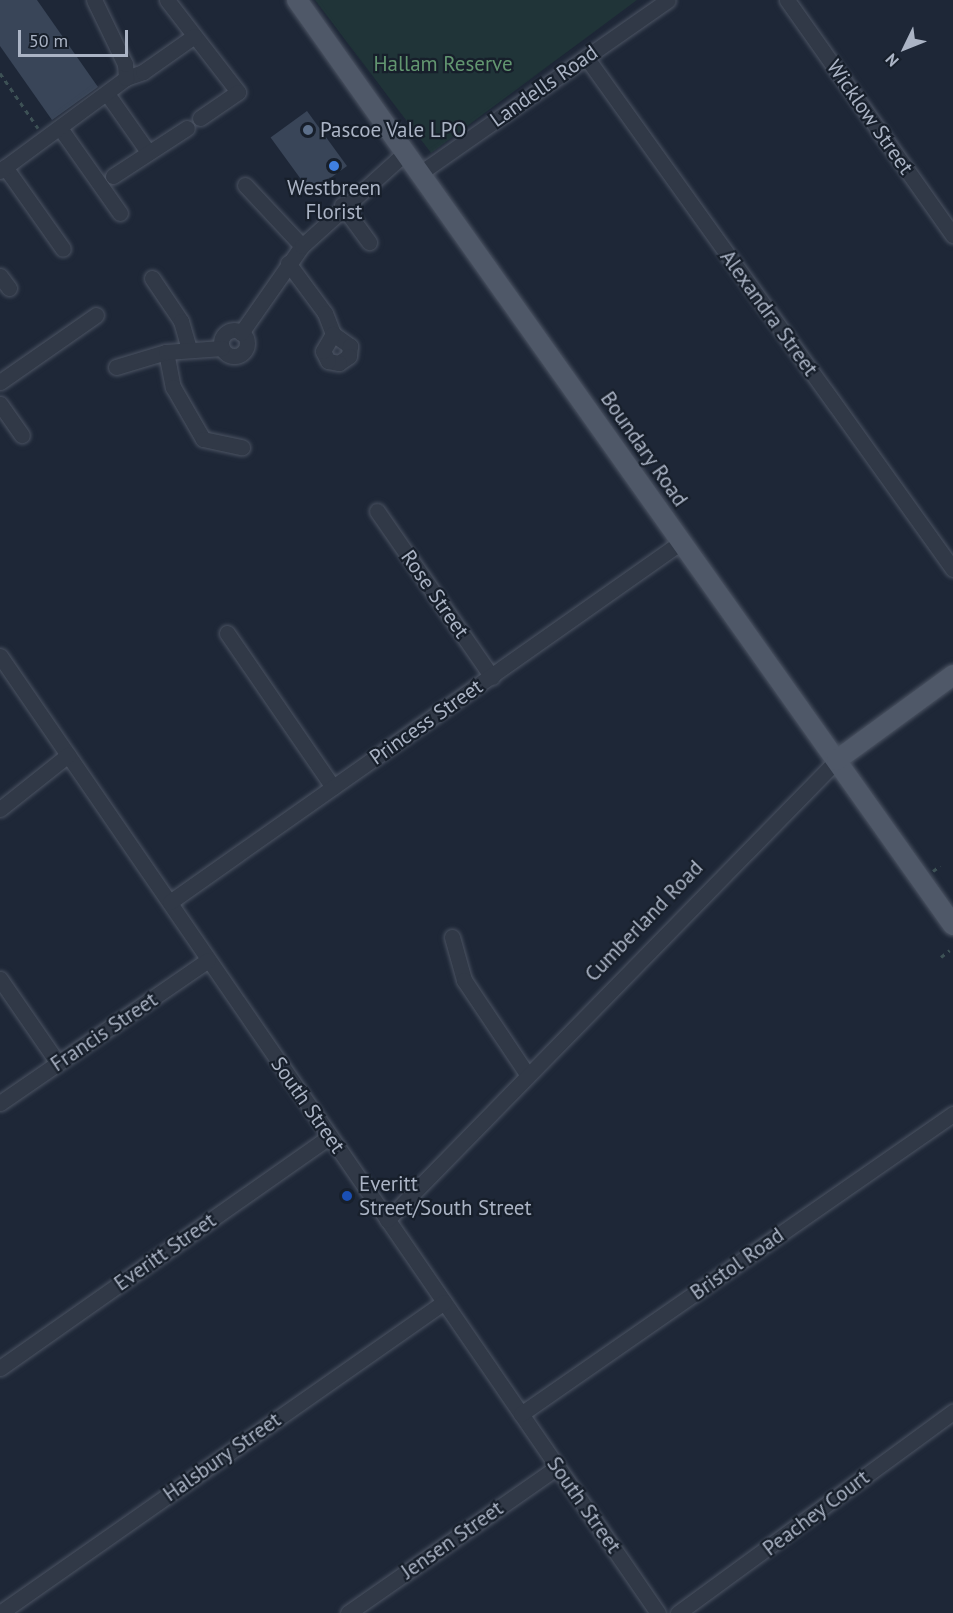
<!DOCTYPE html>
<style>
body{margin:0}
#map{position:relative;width:953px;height:1613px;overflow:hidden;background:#1e2737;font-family:"PT Sans",sans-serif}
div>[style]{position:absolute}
.green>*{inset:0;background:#203438}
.building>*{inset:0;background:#394558;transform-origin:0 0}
.path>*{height:3px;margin-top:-1.5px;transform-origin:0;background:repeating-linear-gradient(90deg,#3d5155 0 4.5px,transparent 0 9px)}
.roads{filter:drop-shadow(0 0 2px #4c5463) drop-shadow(0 0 2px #4c5463)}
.minor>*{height:15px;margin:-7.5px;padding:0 7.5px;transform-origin:7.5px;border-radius:7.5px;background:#313947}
.minor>.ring{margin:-7.5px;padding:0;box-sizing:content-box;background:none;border:15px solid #313947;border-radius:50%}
.major>*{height:20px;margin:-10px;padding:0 10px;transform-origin:10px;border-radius:10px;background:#4f5868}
.dots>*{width:16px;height:16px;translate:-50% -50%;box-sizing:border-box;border:3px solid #171f2b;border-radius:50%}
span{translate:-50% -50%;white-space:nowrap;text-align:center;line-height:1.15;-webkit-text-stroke:4.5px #171f2b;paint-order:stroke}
.park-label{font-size:21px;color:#629670}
.street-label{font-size:21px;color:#abb4c5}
.poi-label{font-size:21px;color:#abb4c5}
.left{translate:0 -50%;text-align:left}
.north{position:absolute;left:875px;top:18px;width:60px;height:60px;-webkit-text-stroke:4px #171f2b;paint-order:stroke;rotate:227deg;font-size:16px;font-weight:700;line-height:24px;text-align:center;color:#abb4c5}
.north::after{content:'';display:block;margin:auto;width:21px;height:27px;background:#abb4c5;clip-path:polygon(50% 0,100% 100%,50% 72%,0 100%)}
.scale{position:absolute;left:18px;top:30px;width:110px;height:27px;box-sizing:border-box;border:3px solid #abb4c5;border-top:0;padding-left:8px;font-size:18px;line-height:21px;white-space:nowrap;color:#abb4c5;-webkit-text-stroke:4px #171f2b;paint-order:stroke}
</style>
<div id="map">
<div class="green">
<div style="clip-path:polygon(315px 0,637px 0,431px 153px)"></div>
</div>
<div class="building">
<div style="clip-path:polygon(0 0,37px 0,98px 87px,52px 120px,0 46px)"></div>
<div style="left:307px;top:111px;width:68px;height:45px;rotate:54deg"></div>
</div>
<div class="path">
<div style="left:0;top:73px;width:67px;rotate:55.4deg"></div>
<div style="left:933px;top:871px;width:9px;rotate:-36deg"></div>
<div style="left:941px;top:957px;width:11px;rotate:-38deg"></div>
</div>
<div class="roads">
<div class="minor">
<div style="left:167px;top:0;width:116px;rotate:52.3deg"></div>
<div style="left:238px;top:92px;width:46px;rotate:145.6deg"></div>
<div style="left:787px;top:0;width:288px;rotate:54.8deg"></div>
<div style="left:586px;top:57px;width:630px;rotate:54.37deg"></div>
<div style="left:126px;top:78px;width:18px;rotate:-19deg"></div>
<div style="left:143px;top:72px;width:62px;rotate:-35.2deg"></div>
<div style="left:108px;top:95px;width:70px;rotate:54.9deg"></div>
<div style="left:60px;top:128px;width:104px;rotate:54.8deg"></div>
<div style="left:5px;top:167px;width:100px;rotate:54.7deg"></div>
<div style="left:0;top:171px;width:157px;rotate:-36.4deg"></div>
<div style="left:126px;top:78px;width:14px;rotate:-94deg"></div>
<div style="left:125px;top:64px;width:71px;rotate:-115.8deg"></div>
<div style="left:420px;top:173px;width:302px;rotate:-34.9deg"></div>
<div style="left:113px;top:176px;width:88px;rotate:-33deg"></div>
<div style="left:245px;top:185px;width:83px;rotate:46.9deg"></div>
<div style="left:342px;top:205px;width:46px;rotate:53.9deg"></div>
<div style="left:288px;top:263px;width:62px;rotate:53.5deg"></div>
<div style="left:325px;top:313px;width:22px;rotate:69deg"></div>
<div style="left:333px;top:334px;width:21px;rotate:35deg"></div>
<div style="left:350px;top:346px;width:10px;rotate:96deg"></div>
<div style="left:349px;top:356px;width:12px;rotate:145deg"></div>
<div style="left:339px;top:363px;width:11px;rotate:-170deg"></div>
<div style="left:328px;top:361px;width:11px;rotate:-117deg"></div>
<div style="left:323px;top:351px;width:20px;rotate:-60deg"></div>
<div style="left:0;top:276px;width:15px;rotate:53deg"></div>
<div style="left:152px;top:278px;width:52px;rotate:56deg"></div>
<div style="left:181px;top:321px;width:29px;rotate:74deg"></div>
<div class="ring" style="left:221px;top:330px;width:11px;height:11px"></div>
<div style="left:241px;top:333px;width:106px;rotate:-55deg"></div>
<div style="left:302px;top:246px;width:140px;rotate:-42.1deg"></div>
<div style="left:166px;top:352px;width:36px;rotate:79deg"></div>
<div style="left:173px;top:387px;width:60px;rotate:60deg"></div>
<div style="left:203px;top:439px;width:40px;rotate:12deg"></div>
<div style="left:116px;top:367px;width:52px;rotate:-16.7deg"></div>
<div style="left:166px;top:352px;width:56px;rotate:-4.1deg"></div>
<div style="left:0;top:382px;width:117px;rotate:-34.9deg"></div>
<div style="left:0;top:404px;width:38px;rotate:55deg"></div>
<div style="left:377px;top:511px;width:202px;rotate:55.3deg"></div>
<div style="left:227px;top:633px;width:187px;rotate:55.5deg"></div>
<div style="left:0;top:656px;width:1161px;rotate:55.49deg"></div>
<div style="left:0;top:809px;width:87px;rotate:-38.5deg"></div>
<div style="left:170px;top:902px;width:625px;rotate:-35.16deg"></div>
<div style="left:452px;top:937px;width:45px;rotate:74.4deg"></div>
<div style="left:464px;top:980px;width:113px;rotate:56.2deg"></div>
<div style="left:0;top:979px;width:102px;rotate:55.4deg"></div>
<div style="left:0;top:1103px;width:252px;rotate:-34.5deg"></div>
<div style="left:387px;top:1220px;width:644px;rotate:-45.63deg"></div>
<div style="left:0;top:1368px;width:403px;rotate:-35.1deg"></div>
<div style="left:521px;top:1414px;width:526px;rotate:-34.78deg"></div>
<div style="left:0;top:1613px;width:542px;rotate:-35.01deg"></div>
<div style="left:348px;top:1613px;width:255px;rotate:-34.9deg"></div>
<div style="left:678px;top:1613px;width:341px;rotate:-36.2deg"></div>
</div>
<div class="major">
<div style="left:297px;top:0;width:1134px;rotate:54.66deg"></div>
<div style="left:837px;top:760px;width:144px;rotate:-36.2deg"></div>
</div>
</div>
<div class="dots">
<div style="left:308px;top:130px;background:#5c6f8a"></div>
<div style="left:334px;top:166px;background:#3f7fe0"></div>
<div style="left:347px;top:1196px;background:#1a4fb4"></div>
</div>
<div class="park-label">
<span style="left:443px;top:64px">Hallam Reserve</span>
</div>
<div class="street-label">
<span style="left:544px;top:86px;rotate:-35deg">Landells Road</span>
<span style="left:870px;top:117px;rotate:55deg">Wicklow Street</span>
<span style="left:769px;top:313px;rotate:54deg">Alexandra Street</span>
<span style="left:644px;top:449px;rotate:55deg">Boundary Road</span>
<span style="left:435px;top:594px;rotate:55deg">Rose Street</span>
<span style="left:426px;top:722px;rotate:-35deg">Princess Street</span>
<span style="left:644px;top:921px;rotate:-46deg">Cumberland Road</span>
<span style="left:104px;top:1032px;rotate:-34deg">Francis Street</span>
<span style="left:308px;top:1105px;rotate:55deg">South Street</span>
<span style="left:165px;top:1252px;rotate:-35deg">Everitt Street</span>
<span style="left:737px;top:1264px;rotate:-35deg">Bristol Road</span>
<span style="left:222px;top:1457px;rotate:-35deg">Halsbury Street</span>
<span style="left:584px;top:1505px;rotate:55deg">South Street</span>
<span style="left:816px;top:1513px;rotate:-37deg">Peachey Court</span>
<span style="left:452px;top:1540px;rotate:-35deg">Jensen Street</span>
</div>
<div class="poi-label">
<span class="left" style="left:320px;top:130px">Pascoe Vale LPO</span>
<span style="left:334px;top:200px">Westbreen<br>Florist</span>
<span class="left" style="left:359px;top:1196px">Everitt<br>Street/South Street</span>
</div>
<div class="north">N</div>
<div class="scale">50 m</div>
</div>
